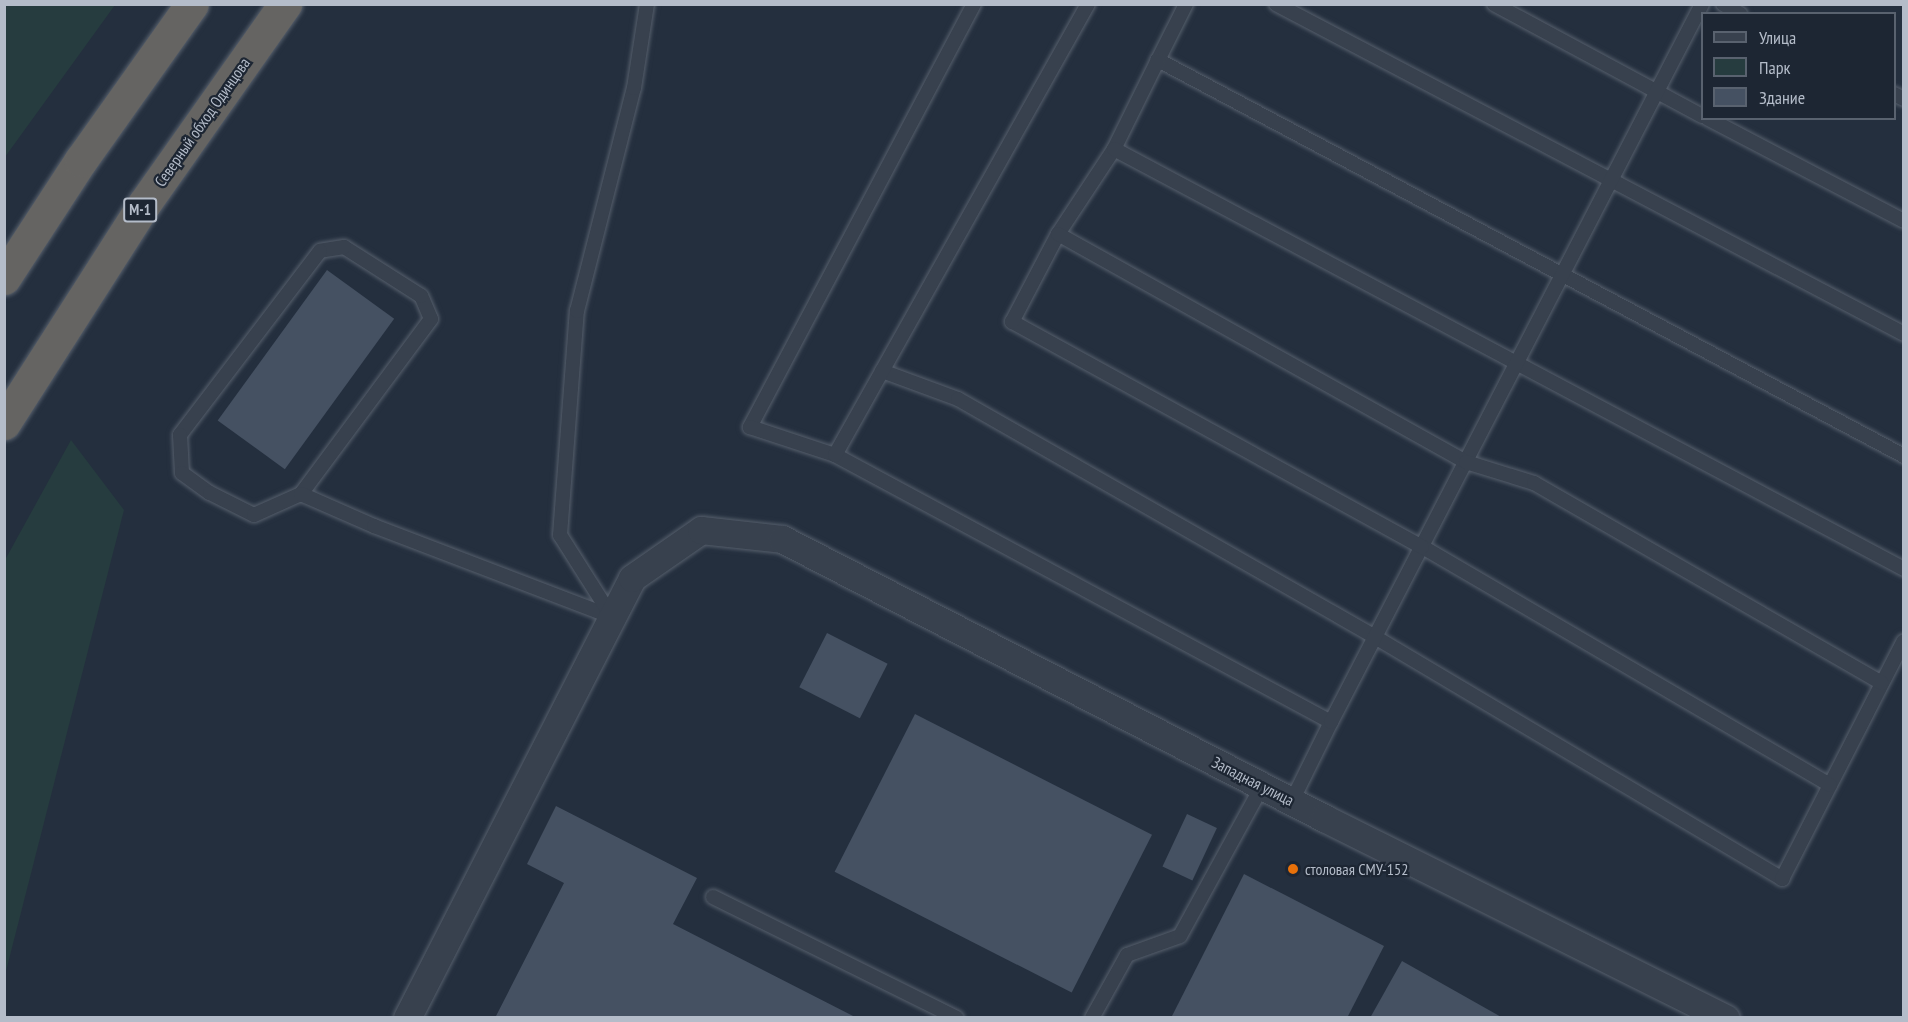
<!DOCTYPE html>
<meta charset="utf-8">
<style>
body{margin:0}
#map{position:relative;width:1908px;height:1022px;overflow:hidden;background:#242f3e;font-family:"PT Sans Narrow",sans-serif}
div>[style]{position:absolute}
.green>*{inset:0;background:#263c3f}
.building>*{inset:0;background:#455162;transform-origin:0 0}
.roads{filter:drop-shadow(0 0 2px #565f6c) drop-shadow(0 0 2px #565f6c)}
.service>*{height:14px;margin:-7px;padding:0 7px;transform-origin:7px;border-radius:7px;background:#38414e}
.minor>*{height:27px;margin:-13.5px;padding:0 13.5px;transform-origin:13.5px;border-radius:13.5px;background:#38414e}
.trunk>*{height:33px;margin:-16.5px;padding:0 16.5px;transform-origin:16.5px;border-radius:16.5px;background:#656462}
.dots>*{width:16px;height:16px;translate:-50% -50%;box-sizing:border-box;border:3px solid #1d2633;border-radius:50%}
span{translate:-50% -50%;white-space:nowrap;text-align:center;line-height:1.15;-webkit-text-stroke:4.5px #1d2633;paint-order:stroke}
.shield-label span{padding:2px 4px;background:#1d2633;border:2px solid;border-radius:4px;-webkit-text-stroke-width:0}
.shield-label{font-size:15px;color:#b4bcc9;font-weight:700}
.street-label{font-size:16px;color:#b4bcc9}
.poi-label{font-size:16px;color:#b4bcc9}
.left{translate:0 -50%;text-align:left}
.frame{position:absolute;inset:0;border:6px solid #b4bcc9;pointer-events:none}
.legend{position:absolute;left:1701px;top:12px;width:195px;height:108px;box-sizing:border-box;background:#1d2633;border:2px solid #59626f;margin:0;padding:8px 10px;list-style:none;font-size:18px;color:#b4bcc9}
.legend li{display:flex;align-items:center;gap:12px;height:30px}
.legend b{width:30px;border:2px solid #59626f}
</style>
<div id="map">
<div class="green">
<div style="clip-path:polygon(5px 4px,115px 5px,5px 157px,4px 5px)"></div>
<div style="clip-path:polygon(71px 440px,124px 510px,5px 975px,5px 560px)"></div>
</div>
<div class="building">
<div style="left:327px;top:270px;width:83px;height:186px;rotate:36deg"></div>
<div style="left:827px;top:633px;width:68px;height:61px;rotate:27deg"></div>
<div style="left:915px;top:714px;width:266px;height:177px;rotate:27deg"></div>
<div style="clip-path:polygon(556px 806px,697px 878px,673px 924px,857px 1018px,495px 1018px,564px 883px,527px 864px)"></div>
<div style="left:1187px;top:814px;width:33px;height:58px;rotate:25deg"></div>
<div style="clip-path:polygon(1244px 874px,1384px 946px,1347px 1018px,1171px 1018px)"></div>
<div style="clip-path:polygon(1402px 961px,1503px 1018px,1370px 1018px)"></div>
</div>
<div class="roads">
<div class="service">
<div style="left:974px;top:4px;width:479px;rotate:117.9deg"></div>
<div style="left:750px;top:427px;width:89px;rotate:18.2deg"></div>
<div style="left:835px;top:455px;width:563px;rotate:28.29deg"></div>
<div style="left:1331px;top:722px;width:88px;rotate:116.3deg"></div>
<div style="left:1276px;top:4px;width:709px;rotate:27.72deg"></div>
<div style="left:1494px;top:4px;width:236px;rotate:28.3deg"></div>
<div style="left:1723px;top:4px;width:20px;rotate:30deg"></div>
<div style="left:1158px;top:60px;width:63px;rotate:-63.4deg"></div>
<div style="left:1894px;top:94px;width:11px;rotate:27deg"></div>
<div style="left:1707px;top:118px;width:222px;rotate:27.6deg"></div>
<div style="left:1058px;top:234px;width:102px;rotate:-56.6deg"></div>
<div style="left:882px;top:371px;width:81px;rotate:20.2deg"></div>
<div style="left:958px;top:399px;width:480px;rotate:29.7deg"></div>
<div style="left:1375px;top:637px;width:474px;rotate:30.7deg"></div>
<div style="left:1782px;top:879px;width:267px;rotate:-62.9deg"></div>
<div style="left:835px;top:455px;width:517px;rotate:-60.71deg"></div>
<div style="left:1904px;top:456px;width:845px;rotate:-152.04deg"></div>
<div style="left:1158px;top:60px;width:99px;rotate:116.3deg"></div>
<div style="left:1114px;top:149px;width:895px;rotate:28deg"></div>
<div style="left:301px;top:494px;width:218px;rotate:-53.4deg"></div>
<div style="left:431px;top:319px;width:25px;rotate:-113deg"></div>
<div style="left:421px;top:296px;width:91px;rotate:-147.5deg"></div>
<div style="left:344px;top:247px;width:24px;rotate:171deg"></div>
<div style="left:320px;top:251px;width:231px;rotate:127.3deg"></div>
<div style="left:180px;top:435px;width:38px;rotate:87deg"></div>
<div style="left:182px;top:473px;width:34px;rotate:36deg"></div>
<div style="left:210px;top:493px;width:49px;rotate:26.6deg"></div>
<div style="left:254px;top:515px;width:51px;rotate:-24.1deg"></div>
<div style="left:301px;top:494px;width:80px;rotate:23.7deg"></div>
<div style="left:374px;top:526px;width:255px;rotate:20.9deg"></div>
<div style="left:612px;top:617px;width:97px;rotate:-122.4deg"></div>
<div style="left:560px;top:535px;width:225px;rotate:-85.7deg"></div>
<div style="left:577px;top:311px;width:230px;rotate:-75.7deg"></div>
<div style="left:634px;top:88px;width:85px;rotate:-81.2deg"></div>
<div style="left:1331px;top:722px;width:808px;rotate:-62.67deg"></div>
<div style="left:1830px;top:785px;width:472px;rotate:-149.7deg"></div>
<div style="left:1422px;top:547px;width:468px;rotate:-151.2deg"></div>
<div style="left:1012px;top:322px;width:99px;rotate:-62.4deg"></div>
<div style="left:1058px;top:234px;width:467px;rotate:29.2deg"></div>
<div style="left:1466px;top:462px;width:71px;rotate:17.2deg"></div>
<div style="left:1534px;top:483px;width:401px;rotate:29.9deg"></div>
<div style="left:713px;top:897px;width:272px;rotate:26.4deg"></div>
<div style="left:1092px;top:1018px;width:72px;rotate:-60.9deg"></div>
<div style="left:1127px;top:955px;width:56px;rotate:-19.7deg"></div>
<div style="left:1180px;top:936px;width:171px;rotate:-61.3deg"></div>
</div>
<div class="minor">
<div style="left:407px;top:1018px;width:494px;rotate:-62.9deg"></div>
<div style="left:632px;top:578px;width:84px;rotate:-34.8deg"></div>
<div style="left:701px;top:530px;width:81px;rotate:6.3deg"></div>
<div style="left:782px;top:539px;width:610px;rotate:27.24deg"></div>
<div style="left:1324px;top:818px;width:449px;rotate:26.5deg"></div>
</div>
<div class="trunk">
<div style="left:4px;top:278px;width:141px;rotate:-56.9deg"></div>
<div style="left:81px;top:160px;width:191px;rotate:-54.6deg"></div>
<div style="left:4px;top:423px;width:260px;rotate:-57.4deg"></div>
<div style="left:144px;top:204px;width:245px;rotate:-54.8deg"></div>
</div>
</div>
<div class="dots">
<div style="left:1293px;top:869px;background:#e8710a"></div>
</div>
<div class="shield-label">
<span style="left:140px;top:210px">М-1</span>
</div>
<div class="street-label">
<span style="left:202px;top:122px;rotate:-55deg">Северный обход Одинцова</span>
<span style="left:1253px;top:781px;rotate:27deg">Западная улица</span>
</div>
<div class="poi-label">
<span class="left" style="left:1305px;top:869px">столовая СМУ-152</span>
</div>
<div class="frame"></div>
<ul class="legend">
<li><b style="height:8px;background:#38414e"></b>Улица</li>
<li><b style="height:16px;background:#263c3f"></b>Парк</li>
<li><b style="height:16px;background:#455162"></b>Здание</li>
</ul>
</div>
